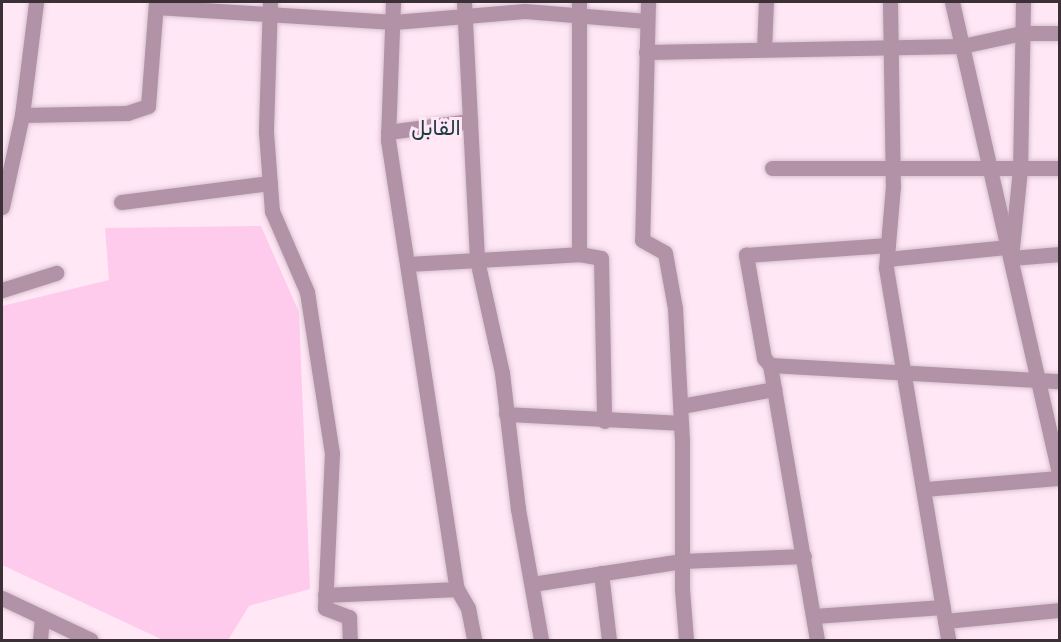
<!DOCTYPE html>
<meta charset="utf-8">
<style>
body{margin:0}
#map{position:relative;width:1061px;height:642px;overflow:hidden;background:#ffe7f6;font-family:Poppins,Vazirmatn,sans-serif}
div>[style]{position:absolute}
.green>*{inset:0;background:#fecbec}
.roads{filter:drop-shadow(0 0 2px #d8c2d0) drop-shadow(0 0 2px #d8c2d0)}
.minor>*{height:15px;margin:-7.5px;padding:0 7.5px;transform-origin:7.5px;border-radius:7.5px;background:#b292a6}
span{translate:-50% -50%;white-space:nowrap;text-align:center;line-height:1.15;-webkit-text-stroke:6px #ffe7f6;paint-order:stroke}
.neighbourhood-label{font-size:22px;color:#1b3c42}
.frame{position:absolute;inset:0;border:3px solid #3c3037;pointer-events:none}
</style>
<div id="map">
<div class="green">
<div style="clip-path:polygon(261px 226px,299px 312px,310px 589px,249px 606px,228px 640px,163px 640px,2px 565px,2px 306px,109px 280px,105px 228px)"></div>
</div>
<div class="roads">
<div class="minor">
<div style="left:270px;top:2px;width:130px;rotate:91.8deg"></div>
<div style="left:266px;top:132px;width:79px;rotate:85.7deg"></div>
<div style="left:272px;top:211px;width:88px;rotate:66.6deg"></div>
<div style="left:307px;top:292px;width:163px;rotate:81.2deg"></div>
<div style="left:332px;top:453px;width:155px;rotate:92.6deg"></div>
<div style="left:325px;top:608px;width:26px;rotate:21deg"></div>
<div style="left:349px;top:617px;width:23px;rotate:88deg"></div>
<div style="left:393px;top:2px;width:138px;rotate:92.1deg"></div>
<div style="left:388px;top:140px;width:454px;rotate:81.3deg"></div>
<div style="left:457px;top:589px;width:22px;rotate:60deg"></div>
<div style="left:468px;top:608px;width:33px;rotate:79deg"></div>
<div style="left:464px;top:2px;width:258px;rotate:87.1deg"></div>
<div style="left:477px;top:260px;width:116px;rotate:77.5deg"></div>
<div style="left:502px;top:373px;width:137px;rotate:83.3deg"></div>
<div style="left:518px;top:509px;width:133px;rotate:80deg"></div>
<div style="left:648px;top:2px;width:238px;rotate:91.4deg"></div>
<div style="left:642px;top:240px;width:26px;rotate:29deg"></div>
<div style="left:665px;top:253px;width:56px;rotate:79.7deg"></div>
<div style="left:675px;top:308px;width:132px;rotate:87deg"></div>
<div style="left:682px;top:440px;width:149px;rotate:90deg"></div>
<div style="left:682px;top:589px;width:51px;rotate:85.5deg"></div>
<div style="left:890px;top:2px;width:184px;rotate:89.1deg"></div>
<div style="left:893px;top:186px;width:82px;rotate:94.9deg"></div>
<div style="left:886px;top:268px;width:377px;rotate:80.5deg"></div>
<div style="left:952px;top:2px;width:487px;rotate:77.2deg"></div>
<div style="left:1023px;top:2px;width:167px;rotate:91deg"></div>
<div style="left:1020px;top:169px;width:89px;rotate:95.8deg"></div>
<div style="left:1011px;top:258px;width:49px;rotate:-4.7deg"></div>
<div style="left:156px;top:7px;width:238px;rotate:3.6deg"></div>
<div style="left:394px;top:22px;width:131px;rotate:-4.8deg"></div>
<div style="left:525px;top:11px;width:122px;rotate:4.7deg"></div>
<div style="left:764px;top:49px;width:47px;rotate:-87.6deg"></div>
<div style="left:646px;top:52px;width:316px;rotate:-1.1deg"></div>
<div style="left:962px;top:46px;width:61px;rotate:-12.2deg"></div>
<div style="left:1022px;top:33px;width:38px"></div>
<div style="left:22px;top:115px;width:105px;rotate:-1.1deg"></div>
<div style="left:127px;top:113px;width:22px;rotate:-18deg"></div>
<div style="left:148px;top:106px;width:104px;rotate:-85.6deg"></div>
<div style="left:388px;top:132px;width:83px;rotate:-7.6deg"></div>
<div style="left:772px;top:168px;width:288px"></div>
<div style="left:121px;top:202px;width:150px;rotate:-7.3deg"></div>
<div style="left:2px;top:207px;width:94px;rotate:-77.7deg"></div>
<div style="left:22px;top:115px;width:114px;rotate:-82.9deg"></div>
<div style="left:579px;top:254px;width:252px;rotate:-90deg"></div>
<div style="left:887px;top:259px;width:122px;rotate:-5.7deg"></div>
<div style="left:408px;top:264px;width:171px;rotate:-3.3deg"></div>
<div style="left:579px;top:254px;width:22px;rotate:10deg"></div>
<div style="left:601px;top:258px;width:163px;rotate:88.9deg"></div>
<div style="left:2px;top:290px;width:57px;rotate:-17.5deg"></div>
<div style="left:770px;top:365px;width:290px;rotate:3.2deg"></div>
<div style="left:681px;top:406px;width:95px;rotate:-10.4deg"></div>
<div style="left:506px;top:414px;width:175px;rotate:2.9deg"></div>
<div style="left:925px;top:489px;width:135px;rotate:-4.7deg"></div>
<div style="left:601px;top:573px;width:67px;rotate:83.2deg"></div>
<div style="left:532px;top:584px;width:152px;rotate:-8.7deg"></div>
<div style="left:682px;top:561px;width:122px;rotate:-2.3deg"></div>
<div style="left:325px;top:595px;width:132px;rotate:-2.6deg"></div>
<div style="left:2px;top:598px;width:98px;rotate:25.3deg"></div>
<div style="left:814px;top:616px;width:129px;rotate:-4deg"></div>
<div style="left:945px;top:621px;width:116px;rotate:-5.5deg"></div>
<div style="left:40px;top:640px;width:22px;rotate:-85deg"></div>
<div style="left:817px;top:640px;width:279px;rotate:-99.7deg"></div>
<div style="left:770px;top:365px;width:9px;rotate:-131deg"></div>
<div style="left:764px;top:358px;width:105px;rotate:-99.9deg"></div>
<div style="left:746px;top:255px;width:142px;rotate:-4deg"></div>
</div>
</div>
<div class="neighbourhood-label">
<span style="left:436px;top:128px">القابل</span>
</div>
<div class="frame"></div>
</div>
